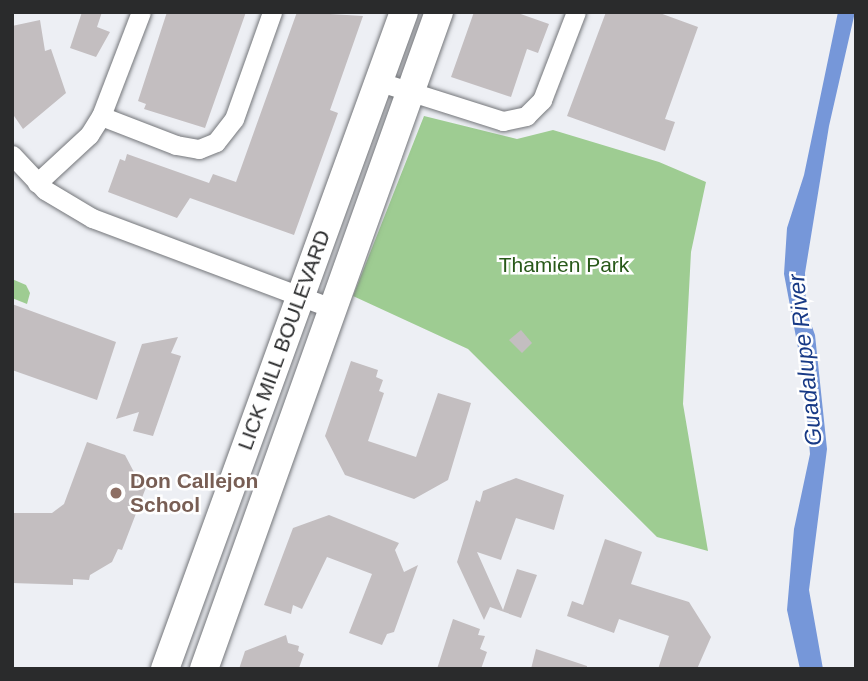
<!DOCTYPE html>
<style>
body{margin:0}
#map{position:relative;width:868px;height:681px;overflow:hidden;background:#edeff4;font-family:Arial,sans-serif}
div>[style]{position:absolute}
.green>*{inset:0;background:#9ecc92}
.water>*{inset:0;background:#7697d9}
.building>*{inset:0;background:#c3bec0}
.roads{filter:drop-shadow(0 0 2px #74767a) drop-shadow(0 0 2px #74767a)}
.street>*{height:19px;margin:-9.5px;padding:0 9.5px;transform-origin:9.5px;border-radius:9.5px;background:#fff}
.secondary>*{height:28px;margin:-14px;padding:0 14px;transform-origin:14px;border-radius:14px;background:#fff}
.dots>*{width:19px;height:19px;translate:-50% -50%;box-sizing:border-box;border:4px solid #fff;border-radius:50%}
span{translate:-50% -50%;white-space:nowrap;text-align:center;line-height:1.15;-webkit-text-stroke:5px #fff;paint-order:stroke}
.park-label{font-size:21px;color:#285919}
.street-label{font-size:21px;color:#2a2b2c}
.education-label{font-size:21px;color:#785e54;font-weight:700}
.left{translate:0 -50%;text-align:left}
.water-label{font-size:23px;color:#173985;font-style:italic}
.frame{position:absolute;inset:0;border:14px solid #2a2b2c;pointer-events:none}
</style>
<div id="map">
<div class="green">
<div style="clip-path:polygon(424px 116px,517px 139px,553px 130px,659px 162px,706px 182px,691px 252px,683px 404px,708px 551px,657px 537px,468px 349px,353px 296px)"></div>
<div style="clip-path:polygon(12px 279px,26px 285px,30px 293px,27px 304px,12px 298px)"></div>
</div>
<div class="water">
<div style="clip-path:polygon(838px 12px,855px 12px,829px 126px,805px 273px,806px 310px,815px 335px,827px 449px,809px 590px,823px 669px,800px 669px,787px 610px,794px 529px,810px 454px,803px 374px,784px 274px,787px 228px,804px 175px)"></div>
</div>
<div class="building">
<div style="clip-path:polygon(82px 12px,102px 12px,97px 27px,110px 32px,96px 57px,70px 48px)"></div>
<div style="clip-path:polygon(167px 12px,246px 12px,205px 128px,144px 109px,146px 104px,138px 101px)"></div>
<div style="clip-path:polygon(297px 12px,363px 16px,330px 110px,338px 113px,294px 235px,190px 198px,177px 218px,108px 192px,120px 159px,125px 161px,127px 154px,209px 183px,213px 174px,236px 182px)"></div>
<div style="clip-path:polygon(474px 12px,515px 12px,549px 24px,538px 53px,527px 49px,511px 97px,451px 77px)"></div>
<div style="clip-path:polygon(606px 12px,657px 12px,698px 27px,665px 119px,675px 122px,665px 151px,567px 116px)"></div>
<div style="clip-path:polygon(40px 20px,45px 51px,51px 49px,66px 93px,23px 129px,12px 113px,12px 26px)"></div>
<div style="clip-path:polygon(12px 304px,116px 342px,97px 400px,12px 370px)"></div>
<div style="clip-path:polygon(521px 330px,532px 343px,522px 353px,509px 340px)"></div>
<div style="clip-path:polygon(178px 337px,171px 353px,181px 356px,153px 436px,133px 431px,139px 412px,116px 419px,142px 344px)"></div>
<div style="clip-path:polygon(351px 361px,378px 370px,376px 377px,383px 380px,379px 391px,384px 393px,368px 441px,416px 457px,438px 393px,471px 403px,448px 480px,414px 499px,345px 475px,325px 436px)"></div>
<div style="clip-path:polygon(87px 442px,125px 455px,135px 474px,150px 477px,122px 550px,118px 549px,112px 562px,90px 575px,89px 580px,73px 579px,73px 585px,12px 583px,12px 513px,52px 513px,64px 504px)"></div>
<div style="clip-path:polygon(516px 478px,564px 495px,554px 530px,516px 518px,501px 560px,477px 552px,503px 610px,517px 569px,537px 575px,521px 618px,490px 607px,484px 620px,457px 562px,476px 500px,480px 502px,483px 491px)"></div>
<div style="clip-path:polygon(329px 515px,399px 543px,395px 550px,404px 572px,418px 565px,394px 632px,387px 634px,382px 645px,349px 633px,372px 574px,327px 557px,302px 609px,293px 605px,291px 614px,264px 605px,293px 528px)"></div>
<div style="clip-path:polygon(605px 539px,642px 552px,631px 584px,689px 602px,711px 637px,697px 669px,658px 669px,669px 636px,619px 619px,614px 633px,567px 616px,572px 601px,583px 605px)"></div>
<div style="clip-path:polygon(453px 619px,480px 629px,478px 635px,485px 636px,480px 649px,487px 652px,481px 669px,437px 669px)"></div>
<div style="clip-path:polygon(286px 635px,288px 643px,299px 646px,298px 651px,304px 654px,299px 668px,239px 669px,245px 651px)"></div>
<div style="clip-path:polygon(536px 649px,587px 666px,587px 669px,531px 669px)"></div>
</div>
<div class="roads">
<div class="street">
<div style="left:380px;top:82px;width:129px;rotate:17.6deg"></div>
<div style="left:503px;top:121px;width:24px;rotate:-12deg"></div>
<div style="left:526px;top:116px;width:23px;rotate:-45deg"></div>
<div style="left:542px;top:100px;width:94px;rotate:-68.9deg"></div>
<div style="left:101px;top:116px;width:80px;rotate:21.1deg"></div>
<div style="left:176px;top:145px;width:23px;rotate:10deg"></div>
<div style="left:199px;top:149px;width:18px;rotate:-22deg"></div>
<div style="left:216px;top:142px;width:29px;rotate:-52deg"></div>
<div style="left:234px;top:119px;width:114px;rotate:-70.4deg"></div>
<div style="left:12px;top:155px;width:48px;rotate:46.7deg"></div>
<div style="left:45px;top:190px;width:55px;rotate:30.8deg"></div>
<div style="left:92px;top:218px;width:256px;rotate:20.6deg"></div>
<div style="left:37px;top:183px;width:71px;rotate:-42.7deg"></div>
<div style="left:89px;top:135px;width:22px;rotate:-58deg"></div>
<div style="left:101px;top:116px;width:111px;rotate:-69deg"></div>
</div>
<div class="secondary">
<div style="left:165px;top:669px;width:699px;rotate:-70.01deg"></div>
<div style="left:204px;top:669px;width:698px;rotate:-70.32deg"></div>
</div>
</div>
<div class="dots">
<div style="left:116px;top:493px;background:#8d6e63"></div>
</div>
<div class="park-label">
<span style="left:564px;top:265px">Thamien Park</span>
</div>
<div class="street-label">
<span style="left:284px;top:340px;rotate:-70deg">LICK MILL BOULEVARD</span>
</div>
<div class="education-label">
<span class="left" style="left:130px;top:493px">Don Callejon<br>School</span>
</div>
<div class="water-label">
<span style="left:805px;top:360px;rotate:-96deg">Guadalupe River</span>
</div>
<div class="frame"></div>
</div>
